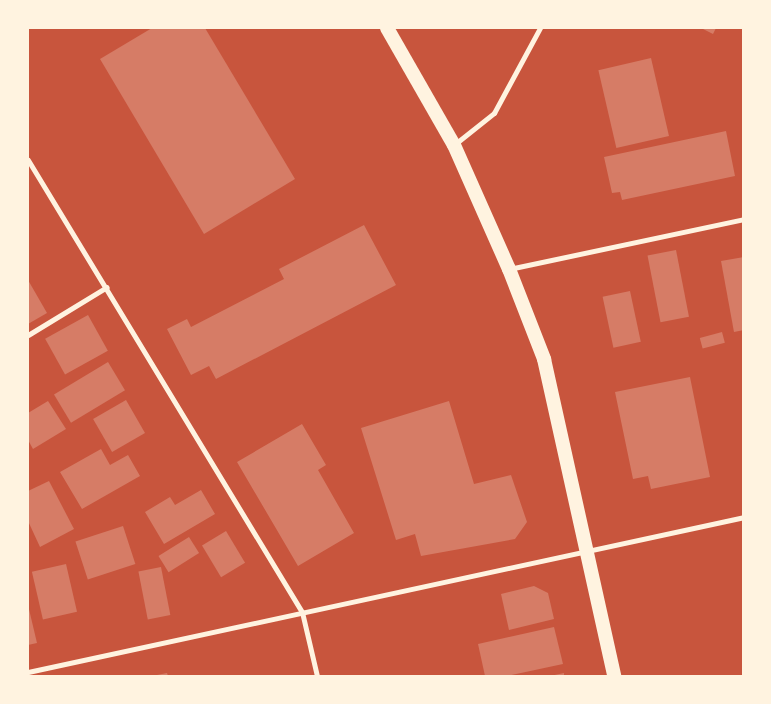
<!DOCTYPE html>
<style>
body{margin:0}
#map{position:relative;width:771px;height:704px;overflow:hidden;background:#c8553d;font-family:Jost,sans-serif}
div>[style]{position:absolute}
.building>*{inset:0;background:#d67c66;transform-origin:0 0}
.minor>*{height:5px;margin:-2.5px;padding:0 2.5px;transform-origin:2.5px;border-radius:2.5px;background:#fff3e0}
.trunk>*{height:14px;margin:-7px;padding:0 7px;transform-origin:7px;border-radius:7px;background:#fff3e0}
span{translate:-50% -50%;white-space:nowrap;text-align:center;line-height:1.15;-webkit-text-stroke:4px #fff3e0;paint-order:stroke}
.frame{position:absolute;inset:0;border:29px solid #fff3e0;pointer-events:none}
</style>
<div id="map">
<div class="building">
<div style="clip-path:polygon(152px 28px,205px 28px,295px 179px,204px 234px,100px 59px)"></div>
<div style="clip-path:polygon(701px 28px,716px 28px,713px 34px)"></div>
<div style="left:651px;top:58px;width:80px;height:54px;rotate:77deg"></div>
<div style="clip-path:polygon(726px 131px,735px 176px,622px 200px,620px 192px,612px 193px,604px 157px)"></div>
<div style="clip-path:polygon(364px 225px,396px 285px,216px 379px,209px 366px,191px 375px,167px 329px,187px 319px,191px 327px,284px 279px,279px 269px)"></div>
<div style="left:676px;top:250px;width:68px;height:29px;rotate:79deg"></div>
<div style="clip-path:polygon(744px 257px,744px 330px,734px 332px,721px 261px)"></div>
<div style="clip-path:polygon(28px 280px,47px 313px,28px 324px)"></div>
<div style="left:630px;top:291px;width:52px;height:28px;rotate:78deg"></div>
<div style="left:88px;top:315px;width:41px;height:49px;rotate:61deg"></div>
<div style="left:722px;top:332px;width:11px;height:23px;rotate:75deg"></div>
<div style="left:108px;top:362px;width:33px;height:63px;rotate:59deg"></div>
<div style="clip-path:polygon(690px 377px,710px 477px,651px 489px,648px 476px,633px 479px,615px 392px)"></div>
<div style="left:126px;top:400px;width:38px;height:38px;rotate:60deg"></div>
<div style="clip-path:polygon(48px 401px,66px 429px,33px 449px,28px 440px,28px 413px)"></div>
<div style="clip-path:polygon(449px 401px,474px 484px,511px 475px,527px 522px,515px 539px,421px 556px,415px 534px,396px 540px,361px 428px)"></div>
<div style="clip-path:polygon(302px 424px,326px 465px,318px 470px,354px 533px,298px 566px,237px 462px)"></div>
<div style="clip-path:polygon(101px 449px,110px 465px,128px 455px,140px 476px,82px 509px,60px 472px)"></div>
<div style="clip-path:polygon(49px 481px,74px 529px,40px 547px,28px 521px,28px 491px)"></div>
<div style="clip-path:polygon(201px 490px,215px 514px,164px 544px,145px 512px,170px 497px,175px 505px)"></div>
<div style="left:123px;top:526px;width:40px;height:50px;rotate:72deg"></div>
<div style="left:226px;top:531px;width:37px;height:28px;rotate:59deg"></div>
<div style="left:189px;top:537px;width:19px;height:36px;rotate:58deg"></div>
<div style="left:66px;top:564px;width:49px;height:35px;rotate:77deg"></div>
<div style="left:161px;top:567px;width:49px;height:23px;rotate:79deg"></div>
<div style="clip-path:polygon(534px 586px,548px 593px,554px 619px,509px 630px,501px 594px)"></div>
<div style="clip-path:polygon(28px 605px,37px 643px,28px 645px)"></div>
<div style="clip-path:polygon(554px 627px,563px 664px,507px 676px,485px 676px,478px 644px)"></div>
<div style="clip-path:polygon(167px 673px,168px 676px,152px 676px)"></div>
<div style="clip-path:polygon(564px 673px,564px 676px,550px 676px)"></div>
</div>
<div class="minor">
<div style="left:455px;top:144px;width:50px;rotate:-38.5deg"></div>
<div style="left:494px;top:113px;width:97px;rotate:-61.6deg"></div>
<div style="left:28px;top:160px;width:529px;rotate:58.78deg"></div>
<div style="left:302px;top:612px;width:66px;rotate:76.8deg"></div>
<div style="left:509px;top:269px;width:240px;rotate:-12deg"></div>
<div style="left:28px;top:335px;width:92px;rotate:-31.3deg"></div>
<div style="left:28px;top:672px;width:733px;rotate:-12.21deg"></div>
</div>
<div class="trunk">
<div style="left:387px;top:28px;width:135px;rotate:60.2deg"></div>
<div style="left:454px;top:145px;width:136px;rotate:66.1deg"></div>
<div style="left:509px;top:269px;width:97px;rotate:68.7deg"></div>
<div style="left:544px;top:359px;width:325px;rotate:77.5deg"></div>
</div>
<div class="frame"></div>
</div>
